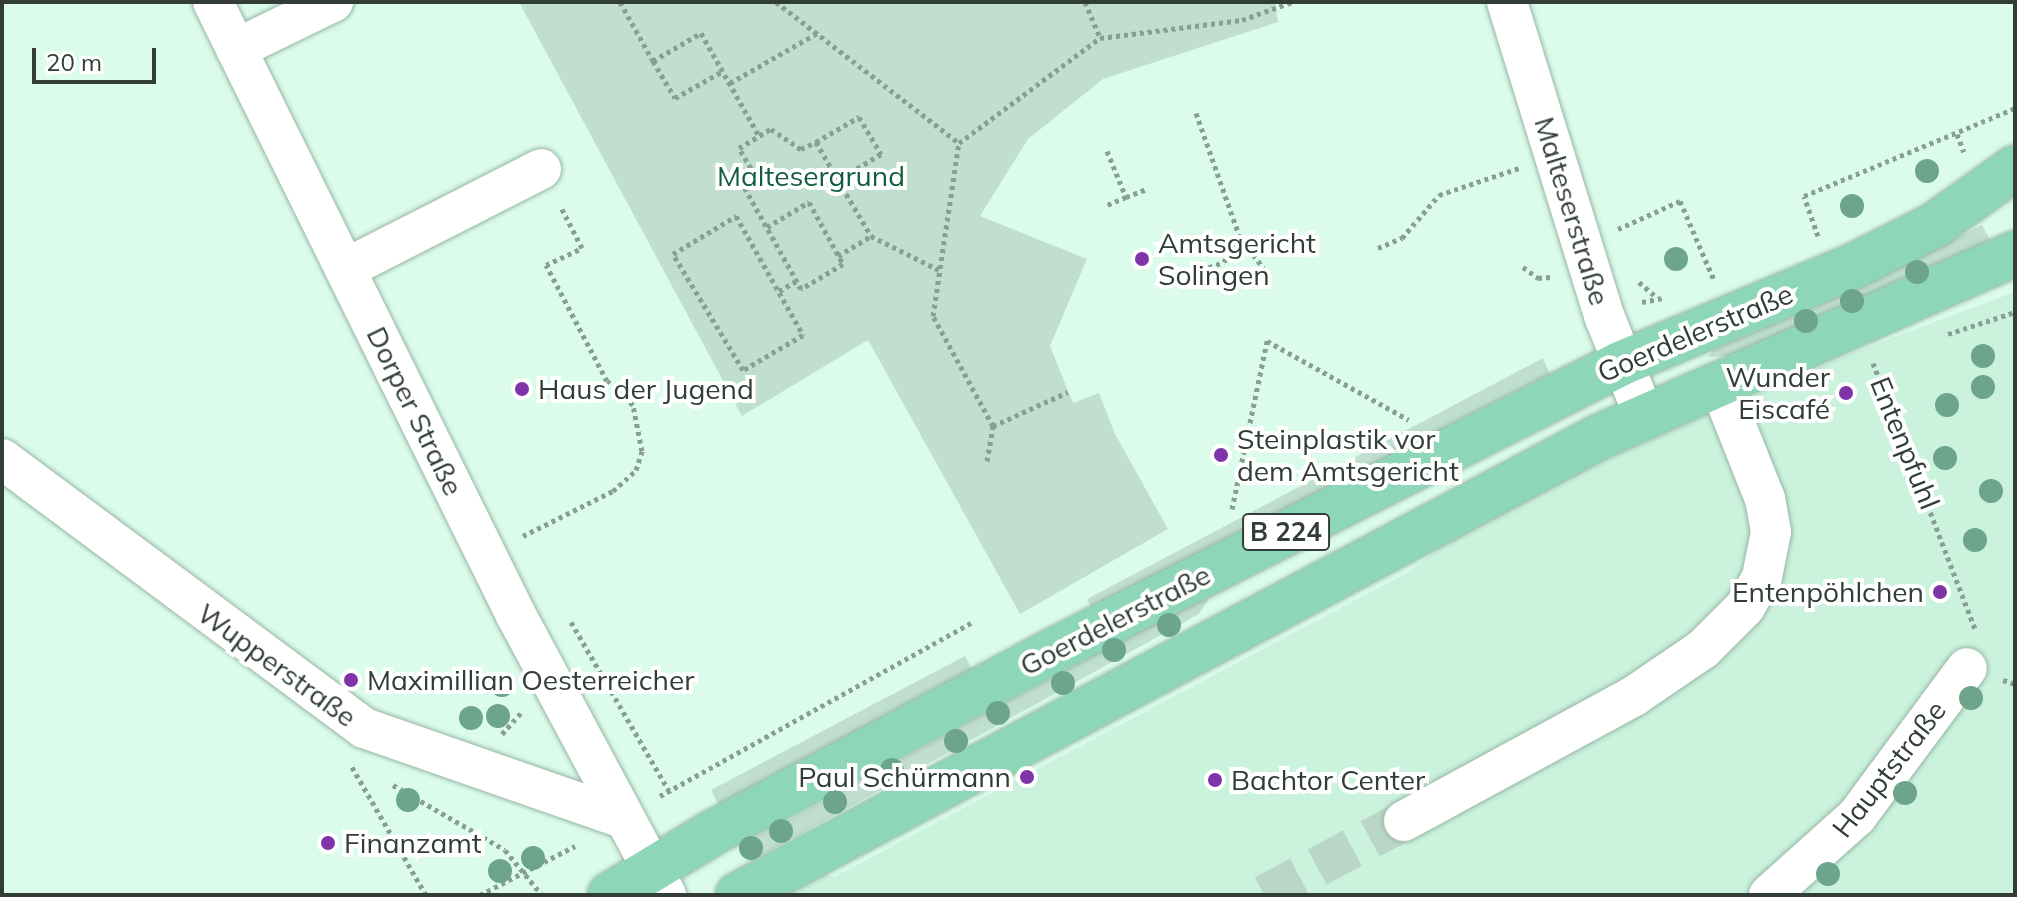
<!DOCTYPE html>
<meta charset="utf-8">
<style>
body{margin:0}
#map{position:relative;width:2017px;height:897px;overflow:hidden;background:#dbfcea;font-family:Mulish,sans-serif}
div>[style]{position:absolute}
.built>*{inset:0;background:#caf2dc}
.green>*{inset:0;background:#c0dfce}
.minor-tunnel>*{height:40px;margin-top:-20px;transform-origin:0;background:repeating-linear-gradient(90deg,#b9d6c6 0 40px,transparent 0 60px)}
.path>*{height:5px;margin-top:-2.5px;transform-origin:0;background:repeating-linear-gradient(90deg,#889f92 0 4px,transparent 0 8px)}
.roads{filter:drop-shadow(0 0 2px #97b5a5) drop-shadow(0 0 2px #97b5a5)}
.minor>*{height:40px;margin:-20px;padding:0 20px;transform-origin:20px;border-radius:20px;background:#fff}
.major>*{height:44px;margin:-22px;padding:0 22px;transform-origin:22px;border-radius:22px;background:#8dd7b8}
.trees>*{width:24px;height:24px;margin:-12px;border-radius:50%;background:#6ca58c}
.dots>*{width:22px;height:22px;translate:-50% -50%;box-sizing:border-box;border:4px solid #fff;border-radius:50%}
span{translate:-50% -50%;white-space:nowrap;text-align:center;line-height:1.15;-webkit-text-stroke:8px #fff;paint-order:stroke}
.shield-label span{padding:2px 6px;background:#fff;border:2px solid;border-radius:6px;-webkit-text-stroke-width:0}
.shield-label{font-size:26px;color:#313d36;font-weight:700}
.park-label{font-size:28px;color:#125d3f}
.street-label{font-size:28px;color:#313d36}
.poi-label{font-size:28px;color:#313d36}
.left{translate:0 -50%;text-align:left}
.right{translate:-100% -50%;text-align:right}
.frame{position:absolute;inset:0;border:4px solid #313d36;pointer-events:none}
.scale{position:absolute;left:32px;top:48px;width:124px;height:36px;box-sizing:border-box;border:4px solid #313d36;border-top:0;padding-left:10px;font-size:24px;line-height:28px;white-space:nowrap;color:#313d36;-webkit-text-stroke:6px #fff;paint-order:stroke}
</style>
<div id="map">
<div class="built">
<div style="clip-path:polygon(2015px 292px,2015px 895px,771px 895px,813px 872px,834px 877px,1410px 571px,1460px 532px,1607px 459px,1860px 350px)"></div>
</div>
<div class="green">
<div style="clip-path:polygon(519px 2px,1275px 2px,1278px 22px,1103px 79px,1028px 139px,980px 216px,1087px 259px,1050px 346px,1073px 403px,1099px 393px,1115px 434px,1168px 529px,1020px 614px,868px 340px,742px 416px)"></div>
<div style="clip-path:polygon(1982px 225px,1990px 240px,1974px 250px,1745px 355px,1708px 357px,1713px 350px,1873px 281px)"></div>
<div style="clip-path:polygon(1543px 358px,1550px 374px,1092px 610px,1087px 599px)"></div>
<div style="clip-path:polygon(1209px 599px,1199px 614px,750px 862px,740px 846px,1191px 603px)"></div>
<div style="clip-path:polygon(965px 656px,973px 671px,720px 808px,711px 790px)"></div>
</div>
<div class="minor-tunnel">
<div style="left:1264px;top:895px;width:158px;rotate:-27.9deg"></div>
</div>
<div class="path">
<div style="left:620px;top:2px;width:68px;rotate:60.8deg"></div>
<div style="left:653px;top:61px;width:56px;rotate:-30.3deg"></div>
<div style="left:701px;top:33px;width:118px;rotate:60.6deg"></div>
<div style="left:776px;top:2px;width:231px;rotate:37.6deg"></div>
<div style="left:1085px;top:2px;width:39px;rotate:67deg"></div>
<div style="left:1100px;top:38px;width:143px;rotate:-7.2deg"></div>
<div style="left:1242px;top:20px;width:53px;rotate:-19.8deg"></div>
<div style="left:653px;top:61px;width:43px;rotate:59.3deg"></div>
<div style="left:675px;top:98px;width:55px;rotate:-29.4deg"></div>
<div style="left:730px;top:83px;width:103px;rotate:-29.8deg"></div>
<div style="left:1196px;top:113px;width:129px;rotate:70.6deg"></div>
<div style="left:1239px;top:235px;width:42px;rotate:53.7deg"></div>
<div style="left:859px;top:117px;width:43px;rotate:59.3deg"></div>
<div style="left:881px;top:154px;width:50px;rotate:148.8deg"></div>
<div style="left:838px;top:180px;width:44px;rotate:-120.1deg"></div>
<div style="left:816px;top:142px;width:50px;rotate:-30.2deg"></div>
<div style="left:1957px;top:134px;width:19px;rotate:69deg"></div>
<div style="left:1107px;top:151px;width:50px;rotate:67.6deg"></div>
<div style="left:1126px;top:197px;width:21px;rotate:157deg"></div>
<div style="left:838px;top:180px;width:65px;rotate:59.5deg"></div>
<div style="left:1126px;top:197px;width:22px;rotate:-21deg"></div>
<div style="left:736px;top:216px;width:137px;rotate:60.6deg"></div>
<div style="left:803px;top:335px;width:69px;rotate:149.7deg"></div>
<div style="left:743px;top:370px;width:135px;rotate:-121.1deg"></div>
<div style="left:673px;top:254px;width:74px;rotate:-31.1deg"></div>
<div style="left:767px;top:227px;width:49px;rotate:-30.8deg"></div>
<div style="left:809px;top:202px;width:71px;rotate:61.3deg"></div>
<div style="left:843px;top:264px;width:49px;rotate:149.2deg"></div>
<div style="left:801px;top:289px;width:121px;rotate:-119.1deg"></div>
<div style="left:742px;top:183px;width:15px;rotate:-32deg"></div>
<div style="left:755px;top:175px;width:31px;rotate:-121deg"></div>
<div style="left:739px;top:148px;width:37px;rotate:-31deg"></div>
<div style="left:771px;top:129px;width:36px;rotate:34deg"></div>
<div style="left:801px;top:149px;width:17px;rotate:-25deg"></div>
<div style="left:1618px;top:229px;width:68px;rotate:-24.3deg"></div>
<div style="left:1680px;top:201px;width:86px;rotate:66.7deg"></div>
<div style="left:1818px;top:236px;width:42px;rotate:-109.3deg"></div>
<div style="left:1804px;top:196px;width:229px;rotate:-22.6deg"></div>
<div style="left:1378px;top:248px;width:26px;rotate:-23deg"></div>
<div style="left:1402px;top:238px;width:57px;rotate:-49.3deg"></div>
<div style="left:1439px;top:195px;width:84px;rotate:-18.6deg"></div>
<div style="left:838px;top:256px;width:39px;rotate:-31deg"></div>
<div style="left:871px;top:236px;width:76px;rotate:26.6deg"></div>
<div style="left:1523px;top:267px;width:19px;rotate:36deg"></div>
<div style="left:1538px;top:278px;width:12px;rotate:-5deg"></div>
<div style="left:1201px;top:270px;width:24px;rotate:-19deg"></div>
<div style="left:1224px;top:262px;width:31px;rotate:-61deg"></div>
<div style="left:1639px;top:282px;width:21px;rotate:41deg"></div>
<div style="left:779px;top:291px;width:20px;rotate:-30deg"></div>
<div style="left:1642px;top:302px;width:21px;rotate:-11deg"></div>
<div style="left:1948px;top:334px;width:71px;rotate:-18.2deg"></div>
<div style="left:1873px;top:363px;width:285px;rotate:69deg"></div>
<div style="left:993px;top:426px;width:82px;rotate:-24.4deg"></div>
<div style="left:987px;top:461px;width:36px;rotate:-80deg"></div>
<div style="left:993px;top:426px;width:125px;rotate:-118.6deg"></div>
<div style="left:933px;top:316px;width:175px;rotate:-81.5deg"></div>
<div style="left:959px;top:143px;width:176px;rotate:-36.7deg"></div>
<div style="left:1232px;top:509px;width:172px;rotate:-78.2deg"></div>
<div style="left:1267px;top:341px;width:162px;rotate:29.1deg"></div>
<div style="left:523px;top:536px;width:101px;rotate:-26.6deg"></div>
<div style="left:613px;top:491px;width:31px;rotate:-42deg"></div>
<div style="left:636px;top:470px;width:20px;rotate:-72deg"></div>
<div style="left:642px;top:451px;width:47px;rotate:-101.1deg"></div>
<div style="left:633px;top:405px;width:35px;rotate:-137deg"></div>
<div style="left:607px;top:381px;width:131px;rotate:-117.7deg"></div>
<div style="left:546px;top:265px;width:40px;rotate:-25deg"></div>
<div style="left:582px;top:248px;width:48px;rotate:-117.1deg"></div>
<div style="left:571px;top:622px;width:195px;rotate:59.9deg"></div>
<div style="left:2003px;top:680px;width:13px;rotate:18deg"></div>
<div style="left:502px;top:734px;width:28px;rotate:-48deg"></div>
<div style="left:352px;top:767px;width:148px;rotate:60deg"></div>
<div style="left:393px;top:785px;width:129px;rotate:30.1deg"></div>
<div style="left:505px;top:850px;width:58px;rotate:50.6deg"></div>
<div style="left:660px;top:796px;width:356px;rotate:-29.1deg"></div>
<div style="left:480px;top:895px;width:107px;rotate:-27.3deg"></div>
</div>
<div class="roads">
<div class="minor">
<div style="left:213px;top:2px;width:684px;rotate:63.7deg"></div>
<div style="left:516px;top:615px;width:318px;rotate:61.8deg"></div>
<div style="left:1507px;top:2px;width:331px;rotate:72.8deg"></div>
<div style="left:1605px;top:318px;width:108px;rotate:68.2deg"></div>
<div style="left:236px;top:49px;width:108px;rotate:-25.9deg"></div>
<div style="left:345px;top:269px;width:220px;rotate:-27deg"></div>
<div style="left:2px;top:459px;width:451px;rotate:36.6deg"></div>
<div style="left:364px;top:728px;width:273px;rotate:19.2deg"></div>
<div style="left:1404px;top:821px;width:262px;rotate:-28.5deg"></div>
<div style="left:1634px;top:696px;width:83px;rotate:-34.3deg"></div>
<div style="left:1703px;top:649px;width:59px;rotate:-45deg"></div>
<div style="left:1745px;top:607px;width:34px;rotate:-60deg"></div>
<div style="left:1762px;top:577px;width:46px;rotate:-78.7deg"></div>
<div style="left:1771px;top:532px;width:34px;rotate:-100deg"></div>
<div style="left:1765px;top:499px;width:122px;rotate:-111.7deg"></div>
<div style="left:1769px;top:895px;width:118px;rotate:-41.9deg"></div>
<div style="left:1857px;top:816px;width:184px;rotate:-53.4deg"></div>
</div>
<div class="major">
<div style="left:610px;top:895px;width:122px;rotate:-31.2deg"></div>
<div style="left:714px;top:832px;width:375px;rotate:-28.1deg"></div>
<div style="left:1045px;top:655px;width:647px;rotate:-26.84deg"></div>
<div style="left:1622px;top:363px;width:251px;rotate:-22.7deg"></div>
<div style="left:1854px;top:266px;width:91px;rotate:-26.8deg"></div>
<div style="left:1935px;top:225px;width:98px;rotate:-35.5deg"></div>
<div style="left:738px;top:895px;width:973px;rotate:-28.01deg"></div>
<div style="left:1597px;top:438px;width:457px;rotate:-23.8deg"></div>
</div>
</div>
<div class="trees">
<div style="left:1927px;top:171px"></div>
<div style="left:1852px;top:206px"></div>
<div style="left:1676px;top:259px"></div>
<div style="left:1917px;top:272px"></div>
<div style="left:1852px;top:301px"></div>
<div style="left:1806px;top:321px"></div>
<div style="left:1983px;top:356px"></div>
<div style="left:1983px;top:387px"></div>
<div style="left:1947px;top:405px"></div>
<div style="left:1945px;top:458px"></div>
<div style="left:1991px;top:491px"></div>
<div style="left:1975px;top:540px"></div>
<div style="left:1169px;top:625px"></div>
<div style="left:1114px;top:650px"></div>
<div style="left:1063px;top:683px"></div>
<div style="left:502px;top:685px"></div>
<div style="left:1971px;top:698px"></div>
<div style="left:998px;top:713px"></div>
<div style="left:498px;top:716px"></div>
<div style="left:471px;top:718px"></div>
<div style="left:956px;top:741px"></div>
<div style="left:892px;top:770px"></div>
<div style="left:1905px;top:793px"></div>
<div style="left:408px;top:800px"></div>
<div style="left:835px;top:802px"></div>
<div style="left:781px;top:831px"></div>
<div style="left:751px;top:848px"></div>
<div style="left:533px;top:858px"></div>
<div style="left:500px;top:871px"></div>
<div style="left:1828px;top:874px"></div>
</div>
<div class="dots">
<div style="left:1142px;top:259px;background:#7f35a7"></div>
<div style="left:522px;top:389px;background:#7f35a7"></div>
<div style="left:1846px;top:393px;background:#7f35a7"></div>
<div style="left:1221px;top:455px;background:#7f35a7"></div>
<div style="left:1940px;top:592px;background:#7f35a7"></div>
<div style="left:351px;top:680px;background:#7f35a7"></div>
<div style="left:1027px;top:777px;background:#7f35a7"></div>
<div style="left:1215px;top:780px;background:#7f35a7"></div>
<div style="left:328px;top:843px;background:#7f35a7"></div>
</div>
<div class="shield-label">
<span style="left:1286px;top:532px">B 224</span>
</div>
<div class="park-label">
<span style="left:811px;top:176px">Maltesergrund</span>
</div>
<div class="street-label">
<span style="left:1572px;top:211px;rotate:73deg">Malteserstraße</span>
<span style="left:1695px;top:333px;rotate:-23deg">Goerdelerstraße</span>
<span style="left:415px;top:411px;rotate:64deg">Dorper Straße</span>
<span style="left:1905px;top:443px;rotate:68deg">Entenpfuhl</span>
<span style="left:1115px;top:620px;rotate:-27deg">Goerdelerstraße</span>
<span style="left:277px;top:665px;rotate:36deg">Wupperstraße</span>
<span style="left:1889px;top:769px;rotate:-52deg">Hauptstraße</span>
</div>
<div class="poi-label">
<span class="left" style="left:1158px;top:259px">Amtsgericht<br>Solingen</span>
<span class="right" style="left:1830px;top:393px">Wunder<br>Eiscafé</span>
<span class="left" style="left:538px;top:389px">Haus der Jugend</span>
<span class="left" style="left:1237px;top:455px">Steinplastik vor<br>dem Amtsgericht</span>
<span class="right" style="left:1924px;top:592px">Entenpöhlchen</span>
<span class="left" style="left:367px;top:680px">Maximillian Oesterreicher</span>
<span class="right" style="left:1011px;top:777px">Paul Schürmann</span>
<span class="left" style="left:1231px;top:780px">Bachtor Center</span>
<span class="left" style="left:344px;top:843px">Finanzamt</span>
</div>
<div class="frame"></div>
<div class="scale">20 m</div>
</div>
